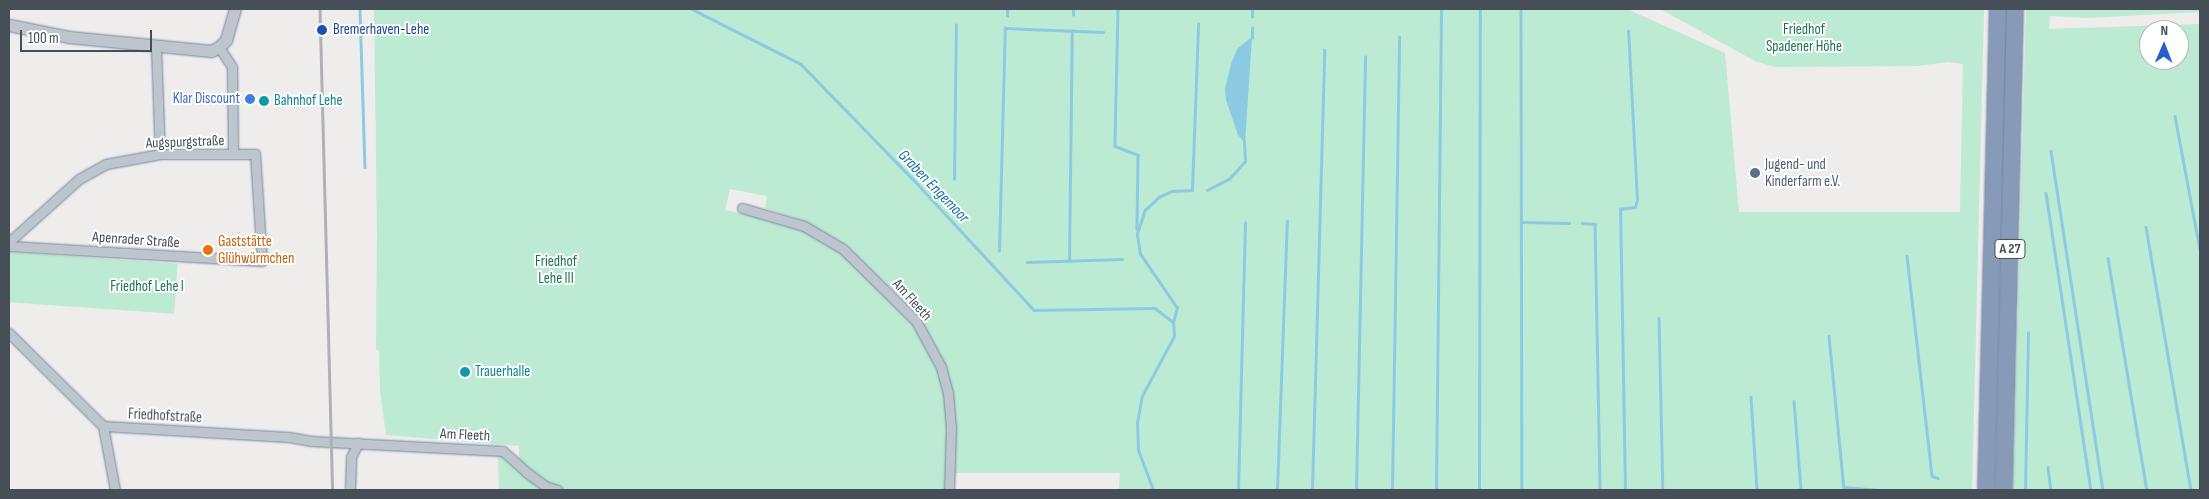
<!DOCTYPE html>
<meta charset="utf-8">
<style>
body{margin:0}
#map{position:relative;width:2209px;height:499px;overflow:hidden;background:#efecec;font-family:"Sofia Sans Condensed",sans-serif}
div>[style]{position:absolute}
.green>*{inset:0;background:#bcead2;transform-origin:0 0}
.water>*{inset:0;background:#8ccae4}
.stream>*{height:2.5px;margin:-1.25px;padding:0 1.25px;transform-origin:1.25px;border-radius:1.25px;background:#8ccae4}
.roads{filter:drop-shadow(0 0 1px #7285a3) drop-shadow(0 0 1px #7285a3)}
.minor>*{height:9px;margin:-4.5px;padding:0 4.5px;transform-origin:4.5px;border-radius:4.5px;background:#bec5cd}
.tertiary>*{height:11px;margin:-5.5px;padding:0 5.5px;transform-origin:5.5px;border-radius:5.5px;background:#bec5cd}
.motorway>*{height:16px;margin:-8px;padding:0 8px;transform-origin:8px;border-radius:8px;background:#879ab8}
.rail>*{height:2.5px;margin:-1.25px;padding:0 1.25px;transform-origin:1.25px;border-radius:1.25px;background:#afb1b6}
.dots>*{width:14px;height:14px;translate:-50% -50%;box-sizing:border-box;border:2px solid #fff;border-radius:50%}
span{translate:-50% -50%;white-space:nowrap;text-align:center;line-height:1.15;-webkit-text-stroke:4px #fff;paint-order:stroke}
.shield-label span{padding:1px 4px;background:#fff;border:1px solid;border-radius:4px;-webkit-text-stroke-width:0}
.shield-label{font-size:14px;color:#464e58;font-weight:700}
.park-label{font-size:15px;color:#1d734f}
.transit-label{font-size:15px;color:#164399}
.left{translate:0 -50%;text-align:left}
.shop-label{font-size:15px;color:#366cbe}
.right{translate:-100% -50%;text-align:right}
.culture-label{font-size:15px;color:#0d838f}
.street-label{font-size:15px;color:#464e58}
.service-label{font-size:15px;color:#4e5e75}
.food-label{font-size:15px;color:#c56008}
.water-label{font-size:16px;color:#16739a;font-style:italic}
.frame{position:absolute;inset:0;border:10px solid #464e58;pointer-events:none}
.north{position:absolute;left:2139px;top:20px;width:50px;height:50px;box-sizing:border-box;background:#fff;border:1px solid #b5b8bc;border-radius:50%;rotate:1deg;font-size:14px;font-weight:700;line-height:20px;text-align:center;color:#464e58}
.north::after{content:'';display:block;margin:auto;width:18px;height:22px;background:#2660cf;clip-path:polygon(50% 0,100% 100%,50% 72%,0 100%)}
.scale{position:absolute;left:20px;top:30px;width:132px;height:22px;box-sizing:border-box;border:2px solid #464e58;border-top:0;padding-left:6px;font-size:15px;line-height:18px;white-space:nowrap;color:#464e58;-webkit-text-stroke:4px #fff;paint-order:stroke}
</style>
<div id="map">
<div class="green">
<div style="clip-path:polygon(374px 9px,1627px 9px,1725px 53px,1739px 212px,1960px 212px,1963px 64px,1948px 62px,1917px 66px,1775px 67px,1755px 61px,1660px 9px,1984px 9px,1972px 490px,1119px 490px,1120px 473px,954px 473px,956px 426px,945px 368px,919px 315px,849px 248px,804px 221px,765px 208px,767px 196px,730px 189px,725px 210px,803px 228px,840px 251px,887px 296px,916px 327px,937px 367px,944px 394px,947px 421px,946px 490px,566px 490px,552px 485px,532px 472px,519px 459px,519px 446px,386px 435px,380px 390px,379px 350px,376px 350px,377px 234px)"></div>
<div style="clip-path:polygon(evenodd,2026px 9px,2200px 9px,2200px 12px,2087px 18px,2050px 16px,2049px 29px,2200px 24px,2200px 490px,2013px 490px,2026px 9px,2149px 30px,2179px 30px,2179px 60px,2149px 60px,2149px 30px)"></div>
<div style="left:9px;top:252px;width:169px;height:50px;rotate:4deg"></div>
<div style="clip-path:polygon(498px 454px,523px 474px,548px 490px,499px 490px)"></div>
</div>
<div class="water">
<div style="clip-path:polygon(1252px 37px,1245px 143px,1238px 135px,1226px 100px,1225px 89px,1231px 64px,1237px 49px)"></div>
</div>
<div class="stream">
<div style="left:360px;top:9px;width:158px;rotate:88.2deg"></div>
<div style="left:692px;top:9px;width:122px;rotate:26.8deg"></div>
<div style="left:801px;top:64px;width:162px;rotate:45.8deg"></div>
<div style="left:914px;top:180px;width:177px;rotate:47.3deg"></div>
<div style="left:1034px;top:310px;width:121px;rotate:-0.9deg"></div>
<div style="left:1155px;top:308px;width:23px;rotate:38deg"></div>
<div style="left:1118px;top:9px;width:137px;rotate:91.3deg"></div>
<div style="left:1115px;top:146px;width:25px;rotate:21deg"></div>
<div style="left:1138px;top:155px;width:74px;rotate:90.8deg"></div>
<div style="left:1521px;top:9px;width:481px;rotate:89.9deg"></div>
<div style="left:1073px;top:15px;width:6px;rotate:-90deg"></div>
<div style="left:1007px;top:16px;width:7px;rotate:-90deg"></div>
<div style="left:1252px;top:17px;width:8px;rotate:-90deg"></div>
<div style="left:1252px;top:38px;width:10px;rotate:-90deg"></div>
<div style="left:2175px;top:116px;width:136px;rotate:79.4deg"></div>
<div style="left:2051px;top:151px;width:343px;rotate:81.3deg"></div>
<div style="left:954px;top:179px;width:154px;rotate:-89.3deg"></div>
<div style="left:1207px;top:190px;width:25px;rotate:-27deg"></div>
<div style="left:1229px;top:179px;width:24px;rotate:-48deg"></div>
<div style="left:1245px;top:161px;width:20px;rotate:-93deg"></div>
<div style="left:2046px;top:193px;width:300px;rotate:81.4deg"></div>
<div style="left:1521px;top:222px;width:48px;rotate:1.2deg"></div>
<div style="left:1582px;top:223px;width:13px;rotate:4deg"></div>
<div style="left:1595px;top:224px;width:266px;rotate:88.9deg"></div>
<div style="left:2146px;top:227px;width:267px;rotate:80.3deg"></div>
<div style="left:999px;top:251px;width:223px;rotate:-88.5deg"></div>
<div style="left:1005px;top:28px;width:98px;rotate:2.3deg"></div>
<div style="left:1907px;top:256px;width:213px;rotate:83.5deg"></div>
<div style="left:1931px;top:468px;width:8px;rotate:83deg"></div>
<div style="left:1932px;top:476px;width:6px;rotate:18deg"></div>
<div style="left:2108px;top:258px;width:235px;rotate:80.5deg"></div>
<div style="left:1069px;top:261px;width:230px;rotate:-89.3deg"></div>
<div style="left:1027px;top:262px;width:95px;rotate:-1.8deg"></div>
<div style="left:1659px;top:318px;width:172px;rotate:88.7deg"></div>
<div style="left:1829px;top:336px;width:155px;rotate:84.4deg"></div>
<div style="left:1751px;top:397px;width:93px;rotate:86.3deg"></div>
<div style="left:1794px;top:401px;width:89px;rotate:85.5deg"></div>
<div style="left:2048px;top:467px;width:23px;rotate:83deg"></div>
<div style="left:1844px;top:487px;width:35px;rotate:5deg"></div>
<div style="left:1153px;top:490px;width:43px;rotate:-110.6deg"></div>
<div style="left:1138px;top:450px;width:27px;rotate:-92deg"></div>
<div style="left:1137px;top:423px;width:27px;rotate:-80deg"></div>
<div style="left:1142px;top:396px;width:68px;rotate:-61.9deg"></div>
<div style="left:1174px;top:336px;width:14px;rotate:-94deg"></div>
<div style="left:1173px;top:322px;width:15px;rotate:-74deg"></div>
<div style="left:1177px;top:308px;width:65px;rotate:-124.4deg"></div>
<div style="left:1140px;top:254px;width:20px;rotate:-99deg"></div>
<div style="left:1137px;top:234px;width:25px;rotate:-72deg"></div>
<div style="left:1145px;top:210px;width:19px;rotate:-43deg"></div>
<div style="left:1159px;top:197px;width:14px;rotate:-25deg"></div>
<div style="left:1172px;top:191px;width:20px;rotate:-3deg"></div>
<div style="left:1192px;top:190px;width:166px;rotate:-87.9deg"></div>
<div style="left:1238px;top:490px;width:267px;rotate:-88.5deg"></div>
<div style="left:1277px;top:490px;width:269px;rotate:-87.9deg"></div>
<div style="left:1312px;top:490px;width:440px;rotate:-88.4deg"></div>
<div style="left:1356px;top:490px;width:433px;rotate:-88.8deg"></div>
<div style="left:1392px;top:490px;width:453px;rotate:-89.1deg"></div>
<div style="left:1436px;top:490px;width:481px;rotate:-89.4deg"></div>
<div style="left:1479px;top:490px;width:481px;rotate:-89.9deg"></div>
<div style="left:1625px;top:490px;width:281px;rotate:-91deg"></div>
<div style="left:1620px;top:209px;width:15px;rotate:-8deg"></div>
<div style="left:1635px;top:207px;width:7px;rotate:-74deg"></div>
<div style="left:1637px;top:200px;width:169px;rotate:-93deg"></div>
<div style="left:2025px;top:490px;width:157px;rotate:-88.9deg"></div>
</div>
<div class="roads">
<div class="minor">
<div style="left:156px;top:47px;width:107px;rotate:87.9deg"></div>
<div style="left:219px;top:47px;width:24px;rotate:57deg"></div>
<div style="left:232px;top:67px;width:87px;rotate:89.3deg"></div>
<div style="left:742px;top:208px;width:65px;rotate:16.2deg"></div>
<div style="left:804px;top:226px;width:45px;rotate:30.5deg"></div>
<div style="left:843px;top:249px;width:103px;rotate:44.6deg"></div>
<div style="left:916px;top:321px;width:52px;rotate:61.5deg"></div>
<div style="left:941px;top:367px;width:27px;rotate:75deg"></div>
<div style="left:948px;top:393px;width:34px;rotate:85deg"></div>
<div style="left:951px;top:427px;width:63px;rotate:91.8deg"></div>
<div style="left:9px;top:242px;width:94px;rotate:-42deg"></div>
<div style="left:79px;top:179px;width:31px;rotate:-29deg"></div>
<div style="left:106px;top:164px;width:55px;rotate:-10.5deg"></div>
<div style="left:160px;top:154px;width:95px"></div>
<div style="left:255px;top:154px;width:107px;rotate:86.3deg"></div>
<div style="left:262px;top:261px;width:253px;rotate:-176.6deg"></div>
<div style="left:9px;top:333px;width:132px;rotate:44.7deg"></div>
<div style="left:103px;top:426px;width:186px;rotate:3.4deg"></div>
<div style="left:289px;top:437px;width:22px;rotate:10deg"></div>
<div style="left:311px;top:441px;width:192px;rotate:3deg"></div>
<div style="left:503px;top:451px;width:31px;rotate:42deg"></div>
<div style="left:526px;top:472px;width:24px;rotate:36deg"></div>
<div style="left:545px;top:486px;width:13px;rotate:18deg"></div>
<div style="left:103px;top:426px;width:65px;rotate:79.4deg"></div>
<div style="left:350px;top:490px;width:33px;rotate:-88deg"></div>
<div style="left:351px;top:457px;width:16px;rotate:-63deg"></div>
</div>
<div class="tertiary">
<div style="left:9px;top:25px;width:61px;rotate:11.3deg"></div>
<div style="left:69px;top:37px;width:143px;rotate:5.6deg"></div>
<div style="left:211px;top:51px;width:9px;rotate:-27deg"></div>
<div style="left:219px;top:47px;width:10px;rotate:-45deg"></div>
<div style="left:226px;top:40px;width:32px;rotate:-74deg"></div>
</div>
<div class="motorway">
<div style="left:1986px;top:490px;width:481px;rotate:-88.6deg"></div>
<div style="left:2004px;top:490px;width:481px;rotate:-88.7deg"></div>
</div>
</div>
<div class="rail">
<div style="left:320px;top:9px;width:481px;rotate:88.5deg"></div>
</div>
<div class="dots">
<div style="left:322px;top:30px;background:#1a4fb4"></div>
<div style="left:250px;top:99px;background:#3f7fe0"></div>
<div style="left:264px;top:101px;background:#0f9aa8"></div>
<div style="left:1755px;top:173px;background:#5c6f8a"></div>
<div style="left:208px;top:250px;background:#e8710a"></div>
<div style="left:465px;top:372px;background:#0f9aa8"></div>
</div>
<div class="shield-label">
<span style="left:2010px;top:249px">A 27</span>
</div>
<div class="park-label">
<span style="left:1804px;top:38px">Friedhof<br>Spadener Höhe</span>
<span style="left:556px;top:270px">Friedhof<br>Lehe III</span>
<span style="left:147px;top:287px">Friedhof Lehe I</span>
</div>
<div class="transit-label">
<span class="left" style="left:333px;top:30px">Bremerhaven-Lehe</span>
</div>
<div class="shop-label">
<span class="right" style="left:240px;top:99px">Klar Discount</span>
</div>
<div class="culture-label">
<span class="left" style="left:274px;top:101px">Bahnhof Lehe</span>
<span class="left" style="left:475px;top:372px">Trauerhalle</span>
</div>
<div class="street-label">
<span style="left:185px;top:142px;rotate:-2deg">Augspurgstraße</span>
<span style="left:136px;top:240px;rotate:4deg">Apenrader Straße</span>
<span style="left:912px;top:300px;rotate:48deg">Am Fleeth</span>
<span style="left:165px;top:416px;rotate:3deg">Friedhofstraße</span>
<span style="left:465px;top:435px;rotate:3deg">Am Fleeth</span>
</div>
<div class="service-label">
<span class="left" style="left:1765px;top:173px">Jugend- und<br>Kinderfarm e.V.</span>
</div>
<div class="food-label">
<span class="left" style="left:218px;top:250px">Gaststätte<br>Glühwürmchen</span>
</div>
<div class="water-label">
<span style="left:933px;top:187px;rotate:46deg">Graben Engemoor</span>
</div>
<div class="frame"></div>
<div class="north">N</div>
<div class="scale">100 m</div>
</div>
